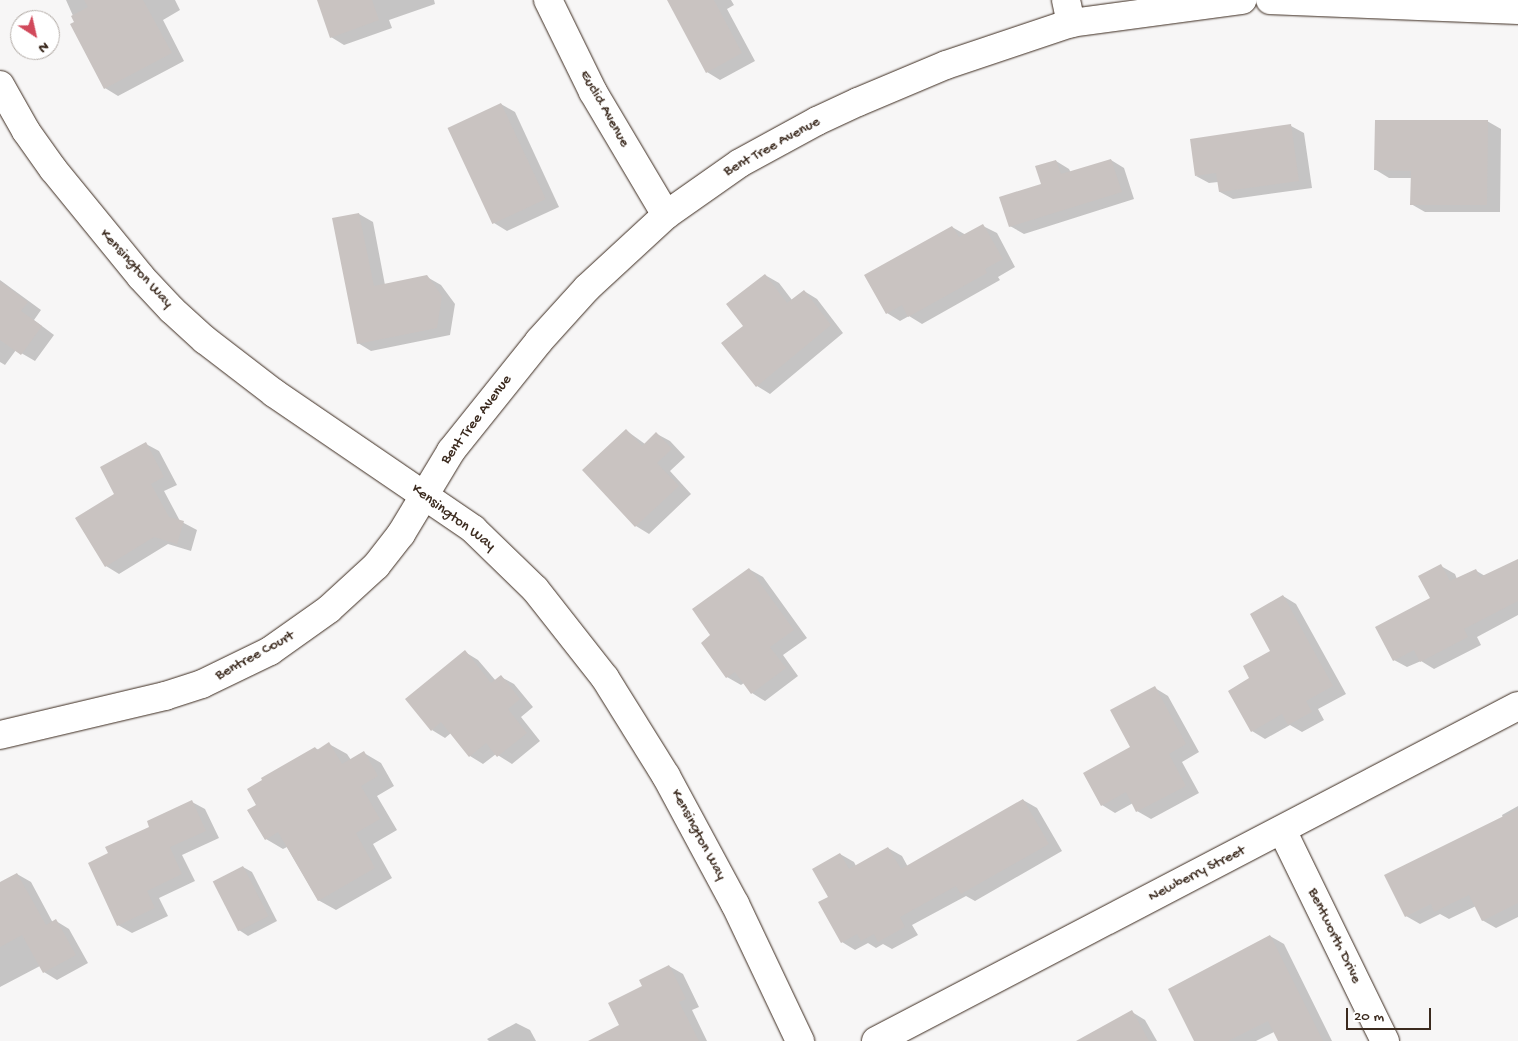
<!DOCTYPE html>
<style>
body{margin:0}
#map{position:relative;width:1518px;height:1041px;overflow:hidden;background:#f7f6f6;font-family:"Gochi Hand",sans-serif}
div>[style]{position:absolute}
.shadow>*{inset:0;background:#0003}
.building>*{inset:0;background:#c9c3c1;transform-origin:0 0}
.roads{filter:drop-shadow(0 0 1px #3b2a1e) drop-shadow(0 0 1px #3b2a1e)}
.minor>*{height:28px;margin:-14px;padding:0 14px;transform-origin:14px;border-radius:14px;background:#fff}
span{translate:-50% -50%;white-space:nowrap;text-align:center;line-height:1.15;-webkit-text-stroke:4.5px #fff;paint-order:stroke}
.street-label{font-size:15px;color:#3b2a1e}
.north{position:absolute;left:10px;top:10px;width:50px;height:50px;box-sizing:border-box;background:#fff;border:1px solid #b1aaa5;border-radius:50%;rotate:145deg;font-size:14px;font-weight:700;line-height:20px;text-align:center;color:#3b2a1e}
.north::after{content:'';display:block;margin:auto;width:18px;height:22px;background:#d1495b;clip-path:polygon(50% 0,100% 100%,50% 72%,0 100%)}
.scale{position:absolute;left:1346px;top:1008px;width:85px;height:22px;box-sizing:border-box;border:2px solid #3b2a1e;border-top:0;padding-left:6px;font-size:15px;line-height:18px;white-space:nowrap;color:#3b2a1e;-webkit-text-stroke:4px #fff;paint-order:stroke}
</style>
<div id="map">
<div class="shadow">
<div style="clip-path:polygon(66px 0,175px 0,180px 10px,163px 20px,184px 61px,118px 96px,105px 88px)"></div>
<div style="clip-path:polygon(332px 0,434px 0,435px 4px,389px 20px,392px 28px,344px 45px,331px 37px)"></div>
<div style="clip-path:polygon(668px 0,731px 0,734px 5px,727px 9px,755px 61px,720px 80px,707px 72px)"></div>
<div style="clip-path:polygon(501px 104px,515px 112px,559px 207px,507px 231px,494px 223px)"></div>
<div style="clip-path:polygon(1487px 121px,1501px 129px,1500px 212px,1425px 212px,1411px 204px,1412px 178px,1389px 178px,1376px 170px)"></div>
<div style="clip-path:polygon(1291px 126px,1304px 133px,1312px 188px,1233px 199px,1220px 192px,1218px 182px,1209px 183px,1196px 176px)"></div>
<div style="clip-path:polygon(1111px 160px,1124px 168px,1134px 199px,1024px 234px,1010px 226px,1042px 185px,1056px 161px,1069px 169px,1071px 173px)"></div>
<div style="clip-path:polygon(359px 214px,373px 222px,385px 285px,427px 277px,441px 285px,455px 304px,450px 335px,371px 351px,358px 343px)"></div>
<div style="clip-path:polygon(983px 226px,997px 233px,1015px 267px,998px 277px,1000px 280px,922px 324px,909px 316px,900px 321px,887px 313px,952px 227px,966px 235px)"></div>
<div style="clip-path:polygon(765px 275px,779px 283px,792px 300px,804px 291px,817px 299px,843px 333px,770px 394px,757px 386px)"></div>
<div style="clip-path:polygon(0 280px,41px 310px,34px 320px,54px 335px,35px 361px,16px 350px,5px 365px,0 362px)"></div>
<div style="clip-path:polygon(627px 431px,645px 444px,657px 434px,670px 441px,685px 457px,670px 471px,691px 494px,649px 534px,636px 526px)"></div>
<div style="clip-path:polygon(146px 444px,159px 451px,177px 485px,164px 491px,180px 521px,197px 530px,191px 551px,168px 544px,119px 574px,106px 566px)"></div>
<div style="clip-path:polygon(1518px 560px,1518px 615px,1477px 637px,1481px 645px,1434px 669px,1421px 661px,1407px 667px,1394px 660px,1431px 599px,1441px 566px,1455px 574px,1457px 579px,1475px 570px,1485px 576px)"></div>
<div style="clip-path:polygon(749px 569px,763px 577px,807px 638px,783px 655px,798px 676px,765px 701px,752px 693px,744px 683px,741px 685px,727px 677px,702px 643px,712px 636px)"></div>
<div style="clip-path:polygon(1283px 596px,1296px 604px,1346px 694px,1318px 709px,1324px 720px,1302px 732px,1290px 725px,1265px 739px,1252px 731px,1251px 679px,1272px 652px)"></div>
<div style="clip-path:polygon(465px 652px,478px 660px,496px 681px,501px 677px,514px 684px,533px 707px,521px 717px,540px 741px,512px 764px,496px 754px,483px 764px,470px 756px,451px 733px,445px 738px,432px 730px)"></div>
<div style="clip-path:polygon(1155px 688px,1168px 696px,1199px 752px,1182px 762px,1199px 793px,1151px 819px,1137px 811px,1133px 803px,1115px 813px,1102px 805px,1131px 747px)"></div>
<div style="clip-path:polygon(329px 744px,347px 754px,351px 760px,364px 753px,381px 763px,394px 786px,377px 796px,397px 830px,373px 844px,392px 878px,336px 910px,318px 900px,287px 847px,283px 849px,266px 839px,257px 805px,315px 748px,319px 750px)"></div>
<div style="clip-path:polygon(1023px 800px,1037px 808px,1062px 851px,975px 901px,966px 896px,912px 925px,918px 935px,892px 949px,883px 944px,876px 948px,868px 943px,855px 950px,842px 942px,829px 897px,840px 854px,854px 862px,856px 866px,888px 848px,902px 856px,908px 867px)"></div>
<div style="clip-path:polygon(192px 802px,205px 809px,219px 838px,182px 855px,195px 881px,159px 898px,168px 916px,132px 933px,118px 925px,109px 854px)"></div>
<div style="clip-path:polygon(1518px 806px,1518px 917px,1496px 928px,1482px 920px,1476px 906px,1449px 919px,1440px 914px,1420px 924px,1406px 916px,1503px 818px,1502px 815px)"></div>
<div style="clip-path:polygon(243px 867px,252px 872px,277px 921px,248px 936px,239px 930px,215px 882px)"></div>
<div style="clip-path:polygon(17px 874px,31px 882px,53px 923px,56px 921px,69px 929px,88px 963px,57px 980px,44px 972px,40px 966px,0 987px,0 884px)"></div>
<div style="clip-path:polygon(1270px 936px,1284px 944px,1332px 1041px,1279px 1041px,1274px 1032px,1256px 1041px,1195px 1041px)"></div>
<div style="clip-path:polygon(669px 966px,683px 974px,699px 1007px,692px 1010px,707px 1041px,605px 1041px,621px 1026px,644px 986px)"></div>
<div style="clip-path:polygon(1132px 1012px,1145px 1020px,1157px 1041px,1085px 1041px)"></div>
<div style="clip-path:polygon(516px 1023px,530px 1030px,536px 1041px,489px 1041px,487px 1039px)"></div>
</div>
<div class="building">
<div style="clip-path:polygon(84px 0,143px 0,172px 53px,104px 89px,70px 24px,74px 22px,71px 16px,88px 7px)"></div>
<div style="clip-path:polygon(317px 0,372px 0,379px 20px,330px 38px)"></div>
<div style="clip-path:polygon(667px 0,714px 0,742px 53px,706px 73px)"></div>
<div style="left:501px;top:103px;width:106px;height:59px;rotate:65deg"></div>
<div style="clip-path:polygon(1375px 120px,1488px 120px,1487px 205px,1410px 205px,1411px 171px,1374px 170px)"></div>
<div style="clip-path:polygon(1291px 124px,1299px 181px,1219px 192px,1216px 173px,1195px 176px,1190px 139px)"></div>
<div style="clip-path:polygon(1111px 159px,1122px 192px,1009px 227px,999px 197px,1041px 184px,1035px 166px,1056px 160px,1061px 174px)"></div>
<div style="clip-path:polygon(359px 213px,374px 286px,427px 275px,442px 296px,437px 328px,357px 344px,332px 218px)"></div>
<div style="clip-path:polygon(983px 224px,1003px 259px,985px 269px,987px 273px,908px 317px,902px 305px,886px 314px,864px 275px,952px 226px,959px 237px)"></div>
<div style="clip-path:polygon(765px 274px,787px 303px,804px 290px,831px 325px,756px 387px,721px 343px,743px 326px,726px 304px)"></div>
<div style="clip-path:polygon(0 281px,28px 302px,21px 311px,42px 326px,21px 355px,0 340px)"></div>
<div style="clip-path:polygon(626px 429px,642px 446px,656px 432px,672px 449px,657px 463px,679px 486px,635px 527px,582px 470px)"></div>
<div style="clip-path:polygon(146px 442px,164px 477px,151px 484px,169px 517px,184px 521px,177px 544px,154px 537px,105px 567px,75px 518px,114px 494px,100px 467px)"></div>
<div style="clip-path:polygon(1518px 559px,1518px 601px,1464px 629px,1468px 637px,1420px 662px,1414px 650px,1393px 661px,1375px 627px,1430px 598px,1418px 576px,1441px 564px,1450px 581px,1476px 569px,1480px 577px)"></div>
<div style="clip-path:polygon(749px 568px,794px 630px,770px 647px,786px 668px,751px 694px,735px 672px,726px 678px,701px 643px,710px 635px,692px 609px)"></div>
<div style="clip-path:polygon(1283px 595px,1333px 686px,1306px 701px,1312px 712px,1288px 725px,1282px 714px,1251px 732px,1228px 691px,1249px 678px,1243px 666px,1270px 651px,1250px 614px)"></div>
<div style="clip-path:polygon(465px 650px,491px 683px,501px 675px,520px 699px,508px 709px,527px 733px,497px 757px,486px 743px,469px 757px,441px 722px,431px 731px,405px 699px)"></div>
<div style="clip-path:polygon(1155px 686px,1186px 744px,1169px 754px,1186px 786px,1136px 812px,1126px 792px,1101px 806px,1083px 773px,1130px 747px,1110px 710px)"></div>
<div style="clip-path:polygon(329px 742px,342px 764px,364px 751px,378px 776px,361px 786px,380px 819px,356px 833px,375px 868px,318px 901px,278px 832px,265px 840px,247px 810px,256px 805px,247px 789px,262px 780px,261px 778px,315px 747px,317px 750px)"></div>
<div style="clip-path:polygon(1023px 799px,1049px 844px,961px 894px,956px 886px,900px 917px,905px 927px,878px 942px,874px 934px,861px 941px,857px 934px,841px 943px,818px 902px,828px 897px,812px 869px,840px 853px,849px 869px,888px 847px,901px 869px)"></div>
<div style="clip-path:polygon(192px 800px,206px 831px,170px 847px,182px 874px,147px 891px,155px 908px,117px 926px,88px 863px,108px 853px,105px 847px,149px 827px,147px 821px)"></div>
<div style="clip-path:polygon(1518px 809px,1518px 903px,1482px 921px,1469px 895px,1434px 912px,1431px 904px,1405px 917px,1384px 875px)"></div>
<div style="left:243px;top:866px;width:56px;height:34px;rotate:63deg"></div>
<div style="clip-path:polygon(17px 873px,46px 925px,56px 919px,76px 955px,43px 973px,22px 935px,0 947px,0 882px)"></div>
<div style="clip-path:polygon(1270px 935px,1323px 1041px,1278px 1041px,1268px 1021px,1228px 1041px,1194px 1041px,1168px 989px)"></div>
<div style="clip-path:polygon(669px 965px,686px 999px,679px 1002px,699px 1041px,588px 1041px,619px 1025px,608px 1003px,642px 986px,639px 980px)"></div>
<div style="clip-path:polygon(1132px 1010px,1149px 1041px,1076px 1041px)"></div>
</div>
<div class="roads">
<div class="minor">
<div style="left:548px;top:0;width:102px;rotate:63.9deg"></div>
<div style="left:593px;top:92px;width:143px;rotate:59.3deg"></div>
<div style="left:1066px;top:0;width:24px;rotate:78deg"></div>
<div style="left:1270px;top:0;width:248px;rotate:2.3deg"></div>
<div style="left:0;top:85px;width:53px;rotate:60.5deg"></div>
<div style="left:26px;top:131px;width:47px;rotate:54.6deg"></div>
<div style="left:53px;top:169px;width:139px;rotate:50.8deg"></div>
<div style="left:141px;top:277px;width:45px;rotate:46.8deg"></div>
<div style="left:172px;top:310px;width:45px;rotate:42.3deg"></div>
<div style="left:205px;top:340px;width:87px;rotate:37.5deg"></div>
<div style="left:274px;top:393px;width:241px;rotate:34.3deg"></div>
<div style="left:473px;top:529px;width:86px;rotate:44.1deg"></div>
<div style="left:535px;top:589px;width:113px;rotate:51.8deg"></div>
<div style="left:605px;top:678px;width:115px;rotate:58.1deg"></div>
<div style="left:666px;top:776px;width:145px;rotate:61.7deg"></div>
<div style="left:735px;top:904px;width:152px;rotate:64.6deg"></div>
<div style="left:0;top:735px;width:170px;rotate:-13.3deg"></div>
<div style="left:165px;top:696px;width:39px;rotate:-18deg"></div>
<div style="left:202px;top:684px;width:76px;rotate:-25.9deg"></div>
<div style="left:270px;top:651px;width:72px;rotate:-35.4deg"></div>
<div style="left:329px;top:609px;width:64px;rotate:-42.5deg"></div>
<div style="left:376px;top:566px;width:41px;rotate:-52deg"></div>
<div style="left:401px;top:534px;width:97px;rotate:-58.9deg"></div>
<div style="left:451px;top:451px;width:141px;rotate:-51.3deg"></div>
<div style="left:539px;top:341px;width:72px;rotate:-47.8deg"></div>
<div style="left:587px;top:288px;width:108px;rotate:-42.7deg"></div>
<div style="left:666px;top:215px;width:90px;rotate:-35.1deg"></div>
<div style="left:740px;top:163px;width:88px;rotate:-28.6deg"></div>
<div style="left:817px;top:121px;width:45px;rotate:-24.9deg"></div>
<div style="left:858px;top:102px;width:95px;rotate:-22.8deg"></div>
<div style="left:946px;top:65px;width:132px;rotate:-18.6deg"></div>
<div style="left:1071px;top:23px;width:173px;rotate:-7.7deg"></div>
<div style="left:1282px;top:830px;width:235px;rotate:64deg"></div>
<div style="left:876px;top:1041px;width:724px;rotate:-27.56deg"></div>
</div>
</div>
<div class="street-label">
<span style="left:604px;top:109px;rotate:60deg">Euclid Avenue</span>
<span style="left:772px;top:147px;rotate:-29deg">Bent Tree Avenue</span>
<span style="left:136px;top:269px;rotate:48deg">Kensington Way</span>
<span style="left:477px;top:420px;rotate:-53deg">Bent Tree Avenue</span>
<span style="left:453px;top:518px;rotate:37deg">Kensington Way</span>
<span style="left:255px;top:656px;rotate:-29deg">Bentree Court</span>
<span style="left:698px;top:835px;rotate:62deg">Kensington Way</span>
<span style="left:1197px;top:874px;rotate:-27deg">Newberry Street</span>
<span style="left:1334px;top:936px;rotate:64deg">Bentworth Drive</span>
</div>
<div class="north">N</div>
<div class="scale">20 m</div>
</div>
